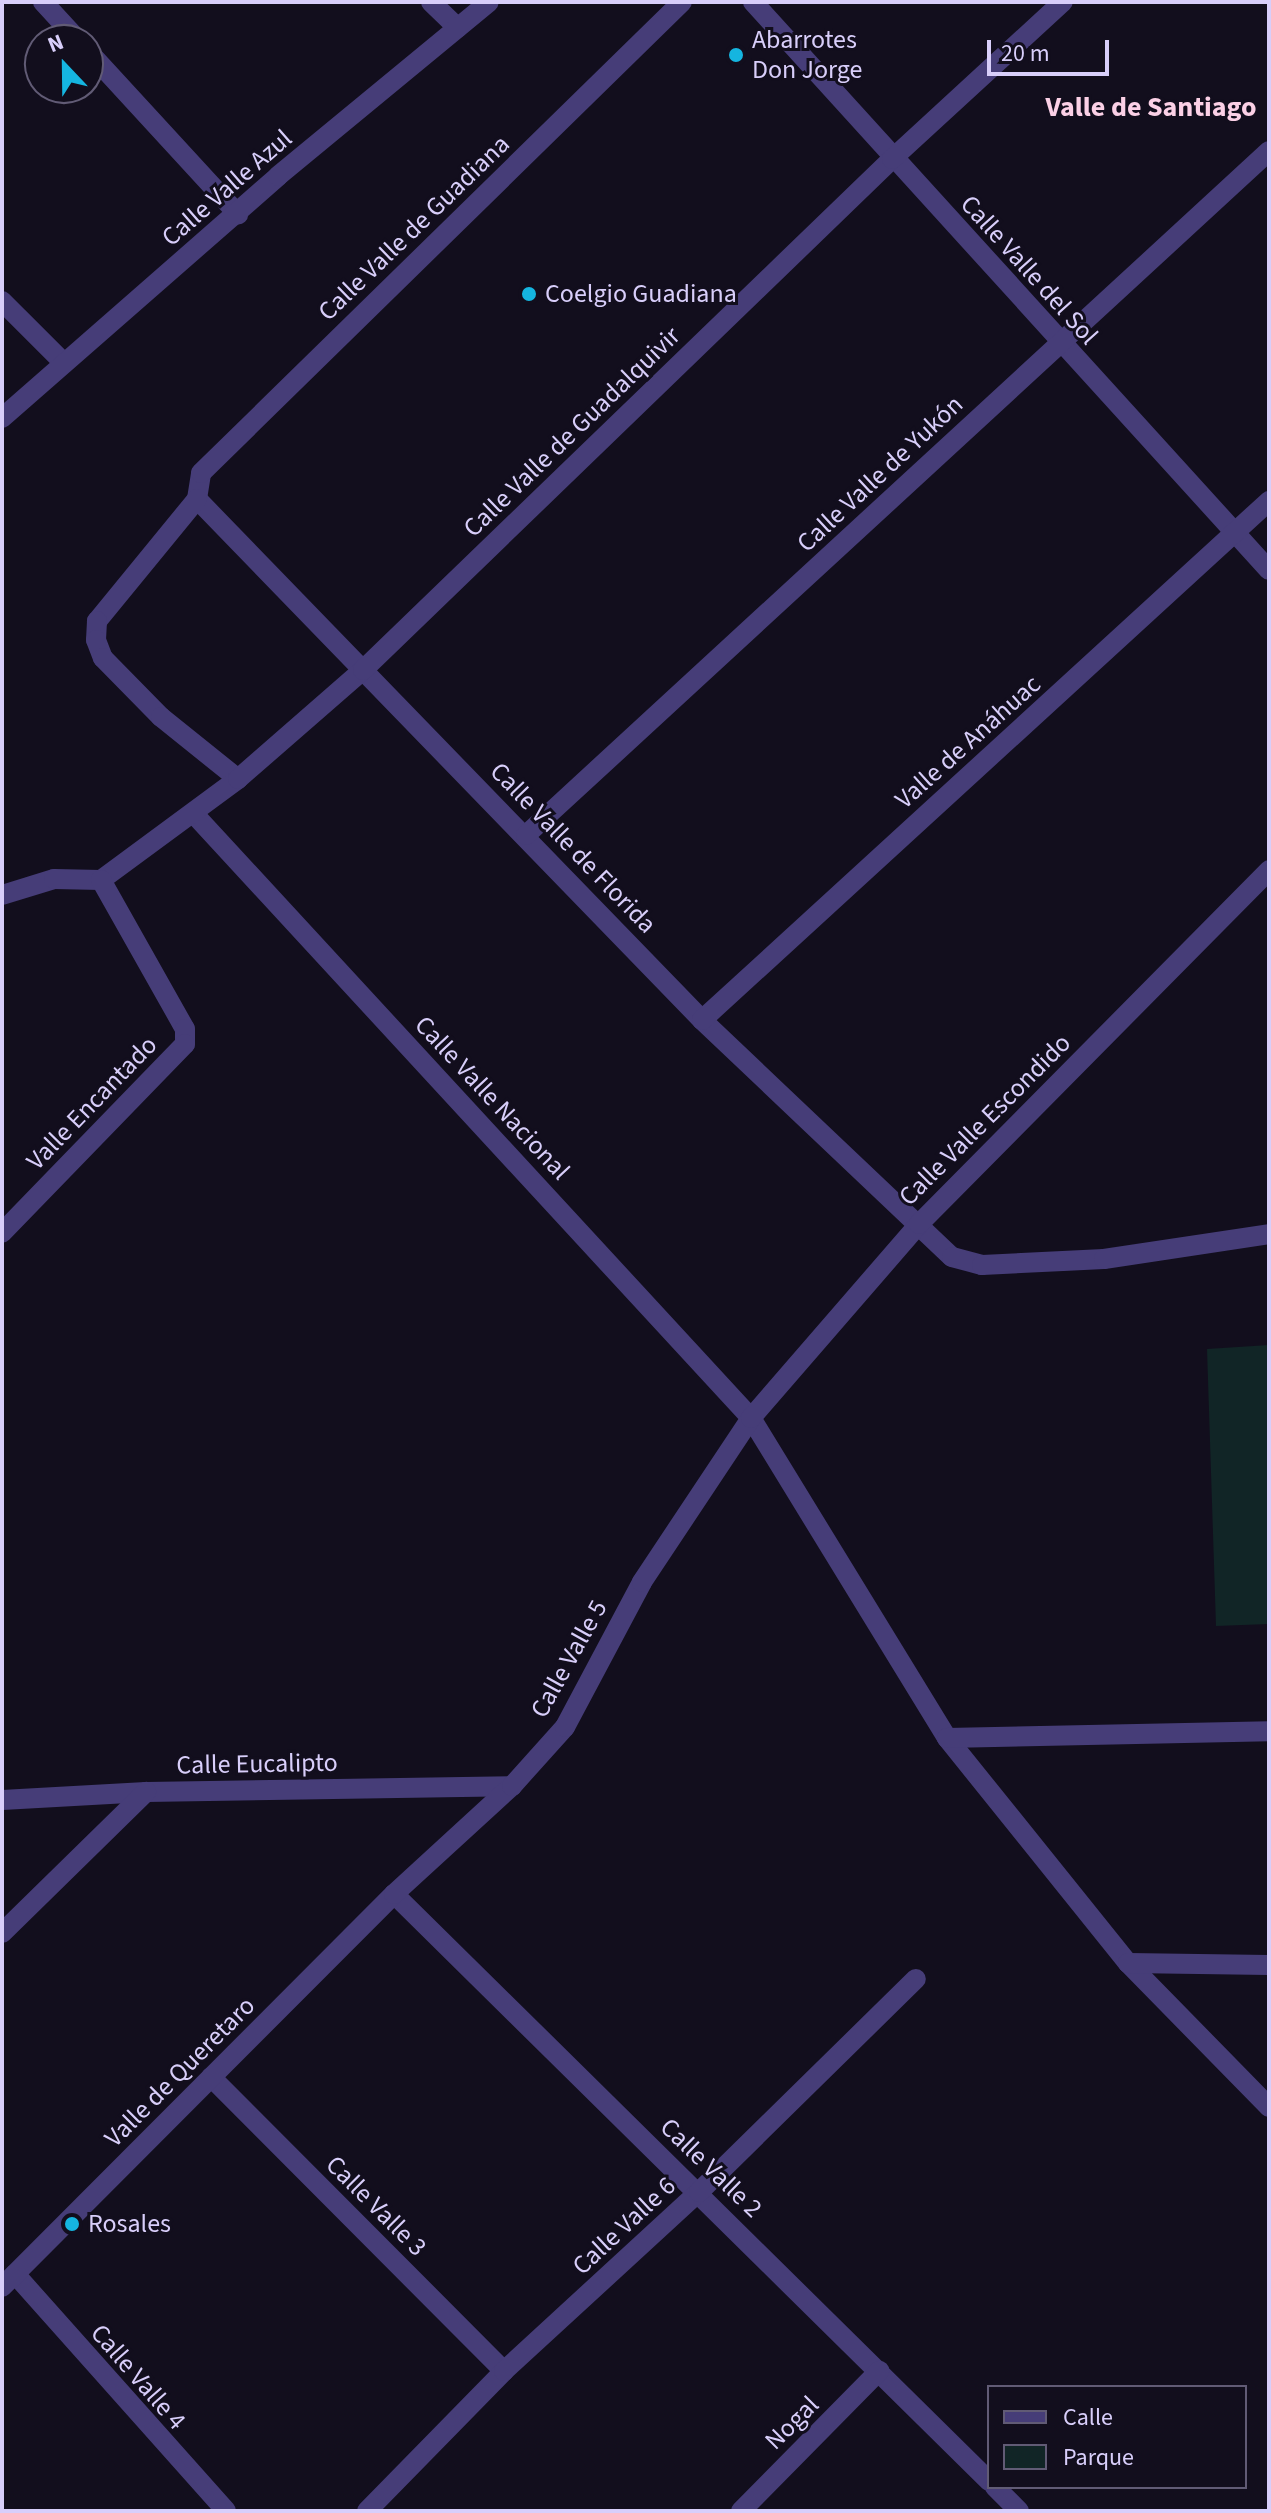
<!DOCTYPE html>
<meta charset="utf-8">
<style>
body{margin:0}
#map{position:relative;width:1271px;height:2513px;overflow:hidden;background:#120e1d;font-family:"Source Sans 3",sans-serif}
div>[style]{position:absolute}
.green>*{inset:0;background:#112526}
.minor>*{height:20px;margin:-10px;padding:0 10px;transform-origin:10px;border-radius:10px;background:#463d78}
.dots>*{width:22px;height:22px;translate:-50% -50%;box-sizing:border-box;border:4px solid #120e1d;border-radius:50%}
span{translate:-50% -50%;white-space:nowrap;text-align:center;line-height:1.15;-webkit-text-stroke:6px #120e1d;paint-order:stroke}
.poi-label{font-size:26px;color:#d8cefa}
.left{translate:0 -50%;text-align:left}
.street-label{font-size:26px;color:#d8cefa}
.neighbourhood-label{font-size:28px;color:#fbd0e6;font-weight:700}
.frame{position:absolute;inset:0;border:4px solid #d8cefa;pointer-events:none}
.legend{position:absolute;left:987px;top:2385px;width:260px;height:104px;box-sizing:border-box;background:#120e1d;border:2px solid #615b75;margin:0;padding:10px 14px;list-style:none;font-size:24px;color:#d8cefa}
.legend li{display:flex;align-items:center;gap:16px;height:40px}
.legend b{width:40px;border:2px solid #615b75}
.north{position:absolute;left:24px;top:24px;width:80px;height:80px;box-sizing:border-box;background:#120e1d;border:2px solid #615b75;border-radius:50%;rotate:338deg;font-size:22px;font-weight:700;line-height:32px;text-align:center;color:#d8cefa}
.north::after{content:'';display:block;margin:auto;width:28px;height:36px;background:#15b5e0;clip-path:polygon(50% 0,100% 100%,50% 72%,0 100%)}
.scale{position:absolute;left:987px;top:40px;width:122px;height:36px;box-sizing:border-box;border:4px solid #d8cefa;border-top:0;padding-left:10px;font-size:24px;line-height:28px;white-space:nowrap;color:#d8cefa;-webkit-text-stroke:6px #120e1d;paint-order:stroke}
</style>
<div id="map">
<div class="green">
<div style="clip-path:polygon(1269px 1345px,1269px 1624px,1216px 1626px,1207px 1349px)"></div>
</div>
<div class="minor">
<div style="left:43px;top:2px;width:52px;rotate:47.4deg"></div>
<div style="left:431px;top:2px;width:37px;rotate:44deg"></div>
<div style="left:753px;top:2px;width:767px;rotate:47.75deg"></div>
<div style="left:88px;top:51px;width:222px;rotate:47.4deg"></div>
<div style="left:2px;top:301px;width:85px;rotate:45deg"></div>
<div style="left:2px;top:418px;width:367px;rotate:-41.2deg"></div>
<div style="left:278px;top:176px;width:273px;rotate:-39.5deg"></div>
<div style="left:197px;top:499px;width:726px;rotate:45.89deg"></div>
<div style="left:702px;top:1020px;width:344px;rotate:43.5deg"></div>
<div style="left:952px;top:1257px;width:31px;rotate:15deg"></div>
<div style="left:982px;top:1265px;width:122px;rotate:-2.8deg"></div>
<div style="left:1104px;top:1259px;width:167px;rotate:-8.6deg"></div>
<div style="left:197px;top:499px;width:26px;rotate:-81deg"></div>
<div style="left:201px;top:473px;width:673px;rotate:-44.4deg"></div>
<div style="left:197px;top:499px;width:158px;rotate:129.3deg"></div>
<div style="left:97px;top:621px;width:19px;rotate:93deg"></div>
<div style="left:96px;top:640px;width:19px;rotate:69deg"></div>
<div style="left:103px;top:658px;width:83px;rotate:45.5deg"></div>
<div style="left:161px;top:717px;width:99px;rotate:38.8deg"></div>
<div style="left:194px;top:814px;width:822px;rotate:47.32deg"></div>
<div style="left:751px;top:1418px;width:375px;rotate:58.5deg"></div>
<div style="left:947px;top:1738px;width:289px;rotate:51.2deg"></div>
<div style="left:1128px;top:1963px;width:202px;rotate:45.6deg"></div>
<div style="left:526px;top:835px;width:1010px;rotate:-42.63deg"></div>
<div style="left:101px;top:880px;width:170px;rotate:-36.4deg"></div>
<div style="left:238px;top:779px;width:166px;rotate:-41.1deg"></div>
<div style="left:363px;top:670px;width:736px;rotate:-44.01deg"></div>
<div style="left:892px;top:159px;width:232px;rotate:-42.6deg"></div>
<div style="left:2px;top:895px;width:54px;rotate:-17.1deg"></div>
<div style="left:54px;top:879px;width:47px;rotate:1.2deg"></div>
<div style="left:101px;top:880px;width:171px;rotate:60.6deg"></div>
<div style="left:185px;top:1029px;width:15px;rotate:90deg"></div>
<div style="left:185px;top:1044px;width:263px;rotate:134.1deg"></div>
<div style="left:702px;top:1020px;width:769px;rotate:-42.47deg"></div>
<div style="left:947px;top:1738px;width:322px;rotate:-1.2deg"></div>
<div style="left:2px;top:1800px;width:144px;rotate:-3.2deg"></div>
<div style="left:146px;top:1792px;width:366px;rotate:-0.9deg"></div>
<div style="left:394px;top:1894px;width:836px;rotate:44.61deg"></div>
<div style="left:2px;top:1933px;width:202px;rotate:-44.4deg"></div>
<div style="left:1128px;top:1963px;width:141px;rotate:0.8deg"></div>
<div style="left:211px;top:2077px;width:415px;rotate:45.1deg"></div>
<div style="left:15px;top:2274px;width:317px;rotate:48.3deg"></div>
<div style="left:2px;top:2287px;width:555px;rotate:-45.07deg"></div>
<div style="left:394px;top:1894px;width:160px;rotate:-42.5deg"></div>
<div style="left:512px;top:1786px;width:79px;rotate:-48.1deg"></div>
<div style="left:565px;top:1727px;width:164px;rotate:-62deg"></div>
<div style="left:642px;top:1582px;width:197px;rotate:-56.4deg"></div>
<div style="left:751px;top:1418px;width:257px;rotate:-49.1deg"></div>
<div style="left:919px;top:1224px;width:498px;rotate:-45.3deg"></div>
<div style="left:995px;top:2487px;width:34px;rotate:45deg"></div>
<div style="left:367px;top:2511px;width:196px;rotate:-45.6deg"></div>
<div style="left:504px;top:2371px;width:265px;rotate:-42.6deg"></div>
<div style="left:699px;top:2192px;width:304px;rotate:-44.5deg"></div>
<div style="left:741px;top:2511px;width:197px;rotate:-45.4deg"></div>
</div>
<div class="dots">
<div style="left:736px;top:55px;background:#15b5e0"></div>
<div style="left:529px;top:294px;background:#15b5e0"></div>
<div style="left:72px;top:2224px;background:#15b5e0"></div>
</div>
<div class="poi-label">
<span class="left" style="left:752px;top:55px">Abarrotes<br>Don Jorge</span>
<span class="left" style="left:545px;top:294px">Coelgio Guadiana</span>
<span class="left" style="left:88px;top:2224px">Rosales</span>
</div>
<div class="street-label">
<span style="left:227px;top:188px;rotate:-41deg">Calle Valle Azul</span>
<span style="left:414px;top:228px;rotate:-44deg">Calle Valle de Guadiana</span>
<span style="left:1029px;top:270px;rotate:48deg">Calle Valle del Sol</span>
<span style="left:572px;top:432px;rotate:-44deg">Calle Valle de Guadalquivir</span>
<span style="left:880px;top:474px;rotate:-43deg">Calle Valle de Yukón</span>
<span style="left:968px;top:742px;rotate:-42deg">Valle de Anáhuac</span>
<span style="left:573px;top:848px;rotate:46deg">Calle Valle de Florida</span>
<span style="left:492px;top:1098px;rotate:47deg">Calle Valle Nacional</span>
<span style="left:92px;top:1103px;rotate:-46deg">Valle Encantado</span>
<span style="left:985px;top:1120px;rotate:-45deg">Calle Valle Escondido</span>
<span style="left:569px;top:1659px;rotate:-61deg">Calle Valle 5</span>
<span style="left:257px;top:1764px;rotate:-1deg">Calle Eucalipto</span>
<span style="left:180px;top:2072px;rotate:-45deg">Valle de Queretaro</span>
<span style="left:711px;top:2168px;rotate:44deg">Calle Valle 2</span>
<span style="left:376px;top:2206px;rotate:45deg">Calle Valle 3</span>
<span style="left:624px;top:2226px;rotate:-43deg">Calle Valle 6</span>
<span style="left:138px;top:2377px;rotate:49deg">Calle Valle 4</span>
<span style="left:792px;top:2423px;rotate:-45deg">Nogal</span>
</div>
<div class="neighbourhood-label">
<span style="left:1151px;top:107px">Valle de Santiago</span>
</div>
<div class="frame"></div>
<ul class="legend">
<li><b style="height:10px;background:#463d78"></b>Calle</li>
<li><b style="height:22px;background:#112526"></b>Parque</li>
</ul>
<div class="north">N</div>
<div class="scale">20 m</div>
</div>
